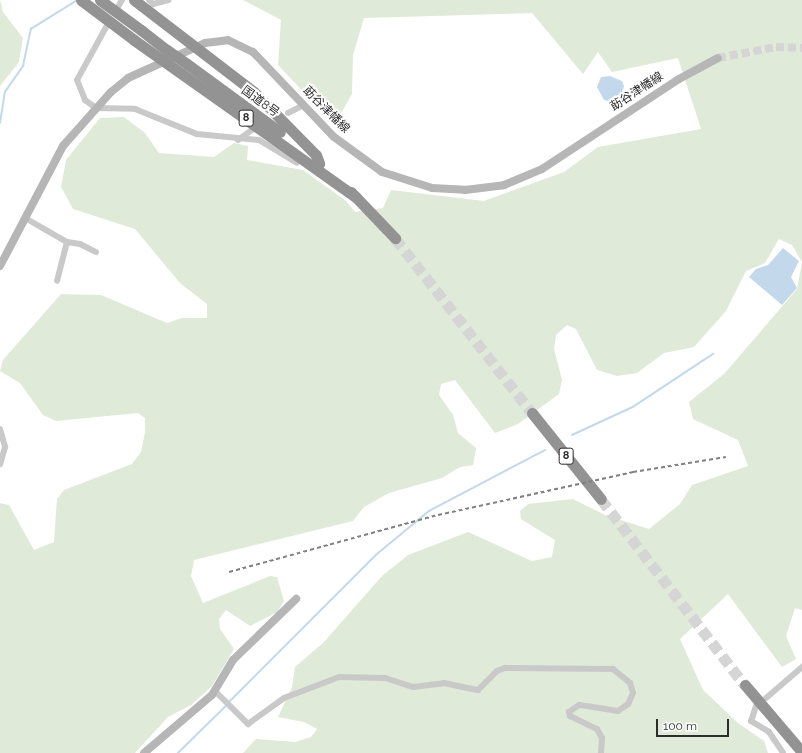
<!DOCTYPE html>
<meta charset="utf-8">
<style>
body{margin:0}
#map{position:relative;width:802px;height:753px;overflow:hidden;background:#fff;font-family:Raleway,"Noto Sans JP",sans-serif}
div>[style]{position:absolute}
.green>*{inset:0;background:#e0ead8}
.water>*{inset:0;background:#c3d9eb}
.stream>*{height:1.5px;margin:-0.75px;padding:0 0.75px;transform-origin:0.75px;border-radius:0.75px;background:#c3d9eb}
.secondary-tunnel>*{height:8px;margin-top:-4px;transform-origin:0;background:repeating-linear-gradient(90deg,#d5d5d5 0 8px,transparent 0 12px)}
.highway-tunnel>*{height:11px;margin-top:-5.5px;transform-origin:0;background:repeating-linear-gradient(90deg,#d5d5d5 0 11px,transparent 0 16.5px)}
.street>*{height:6px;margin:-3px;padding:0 3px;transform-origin:3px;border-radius:3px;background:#c9c9c9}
.secondary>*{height:8px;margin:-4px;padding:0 4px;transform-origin:4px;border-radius:4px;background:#b6b6b6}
.highway>*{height:11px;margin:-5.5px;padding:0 5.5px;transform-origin:5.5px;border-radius:5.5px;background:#939393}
.rail>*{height:1.5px;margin-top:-0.75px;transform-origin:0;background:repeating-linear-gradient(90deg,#818181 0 4px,transparent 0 7px)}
.highway-bridge>*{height:11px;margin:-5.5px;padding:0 5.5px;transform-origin:5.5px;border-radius:5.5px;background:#939393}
span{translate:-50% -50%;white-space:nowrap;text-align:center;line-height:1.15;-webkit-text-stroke:4px #fff;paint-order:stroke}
.shield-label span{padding:1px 3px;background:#fff;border:1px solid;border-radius:3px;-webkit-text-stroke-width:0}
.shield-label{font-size:11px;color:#2c2c2c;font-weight:700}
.street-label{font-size:12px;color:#2c2c2c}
.scale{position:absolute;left:656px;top:719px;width:73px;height:18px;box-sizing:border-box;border:2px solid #2c2c2c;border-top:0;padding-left:5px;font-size:12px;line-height:14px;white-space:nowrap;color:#2c2c2c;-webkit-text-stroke:3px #fff;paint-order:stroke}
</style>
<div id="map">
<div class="green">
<div style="clip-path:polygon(0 0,3px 12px,23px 38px,19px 62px,0 86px)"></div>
<div style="clip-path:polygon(243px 0,802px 0,802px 610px,795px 608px,786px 636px,796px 659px,782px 667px,728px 594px,680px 639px,703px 690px,738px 723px,764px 741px,768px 753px,243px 753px,256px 739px,295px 742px,311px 737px,317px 729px,304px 722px,278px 717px,292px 687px,295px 667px,323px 643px,382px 576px,408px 555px,468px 532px,532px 561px,552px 557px,555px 540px,521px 519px,520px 511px,528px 504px,573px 499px,605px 515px,649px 529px,680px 504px,692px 485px,748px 466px,738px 440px,693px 419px,689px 402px,724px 374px,797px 289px,802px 262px,792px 245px,779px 239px,765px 263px,746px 271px,726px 311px,694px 347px,664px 353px,637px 373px,617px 376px,597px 370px,576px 329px,567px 325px,556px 335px,554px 349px,562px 380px,559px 394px,518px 424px,495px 433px,455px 380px,441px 384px,439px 395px,453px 415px,458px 433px,476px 448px,473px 465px,460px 467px,442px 478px,389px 493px,364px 507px,353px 521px,194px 560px,191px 576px,203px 603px,270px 576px,277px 577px,284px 601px,277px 612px,250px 626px,226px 610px,219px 619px,220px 629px,234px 649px,212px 686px,191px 705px,168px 717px,135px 753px,0 753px,0 503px,9px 505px,34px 550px,54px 542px,57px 499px,64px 490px,132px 464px,141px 452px,145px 432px,145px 418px,138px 413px,56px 421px,43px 415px,20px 383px,0 371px,3px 360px,61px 294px,101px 295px,167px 323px,182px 318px,207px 318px,207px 304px,180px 283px,135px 229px,73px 209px,61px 187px,66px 160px,100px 118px,124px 117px,145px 133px,159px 153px,214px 157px,234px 143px,248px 146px,247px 160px,303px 170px,346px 201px,355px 212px,383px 208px,391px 190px,484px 201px,564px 172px,598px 147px,701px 129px,678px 58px,612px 72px,598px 52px,583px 74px,532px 13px,364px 18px,353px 55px,352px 94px,340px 115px,314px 103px,278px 65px,281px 20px)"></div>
</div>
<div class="water">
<div style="clip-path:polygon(610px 76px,622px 81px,624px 86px,621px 96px,612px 102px,604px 100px,597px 87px,601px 77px)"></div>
<div style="clip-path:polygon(783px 248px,799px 261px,791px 277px,797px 288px,782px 305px,749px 277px,756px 269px,768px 265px)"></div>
</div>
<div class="stream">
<div style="left:0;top:123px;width:31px;rotate:-81deg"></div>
<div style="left:5px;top:92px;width:32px;rotate:-55deg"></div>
<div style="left:23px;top:66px;width:38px;rotate:-78deg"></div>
<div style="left:31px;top:29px;width:53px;rotate:-31.9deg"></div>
<div style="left:572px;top:435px;width:67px;rotate:-24.7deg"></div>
<div style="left:633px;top:407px;width:96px;rotate:-33.5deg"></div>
<div style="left:229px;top:702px;width:209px;rotate:-45deg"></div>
<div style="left:377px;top:554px;width:67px;rotate:-39.6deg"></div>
<div style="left:429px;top:511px;width:131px;rotate:-27.7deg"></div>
<div style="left:178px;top:753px;width:69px;rotate:-44.4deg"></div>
</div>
<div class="secondary-tunnel">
<div style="left:718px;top:58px;width:59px;rotate:-10.7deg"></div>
<div style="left:776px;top:47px;width:26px;rotate:2deg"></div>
</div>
<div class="highway-tunnel">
<div style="left:395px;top:238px;width:222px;rotate:51.9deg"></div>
<div style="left:601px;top:499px;width:235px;rotate:52.3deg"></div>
</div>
<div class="street">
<div style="left:149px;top:0;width:6px;rotate:45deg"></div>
<div style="left:153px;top:4px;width:16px;rotate:-14deg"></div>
<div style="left:115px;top:12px;width:14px;rotate:-60deg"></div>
<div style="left:110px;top:20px;width:68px;rotate:118.8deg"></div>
<div style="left:77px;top:80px;width:22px;rotate:68deg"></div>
<div style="left:85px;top:100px;width:14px;rotate:36deg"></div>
<div style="left:96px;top:108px;width:39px;rotate:1deg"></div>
<div style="left:135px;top:109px;width:67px;rotate:22deg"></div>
<div style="left:197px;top:134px;width:62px;rotate:5.5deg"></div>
<div style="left:259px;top:140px;width:44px;rotate:31.2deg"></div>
<div style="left:288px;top:113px;width:18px;rotate:-27deg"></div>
<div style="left:238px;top:140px;width:19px;rotate:-36deg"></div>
<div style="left:25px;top:218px;width:48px;rotate:29.7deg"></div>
<div style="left:67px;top:242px;width:40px;rotate:104.4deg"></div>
<div style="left:67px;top:242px;width:13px;rotate:9deg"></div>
<div style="left:80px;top:244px;width:18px;rotate:27deg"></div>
<div style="left:0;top:429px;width:19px;rotate:74deg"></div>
<div style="left:5px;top:447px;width:18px;rotate:106deg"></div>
<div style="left:215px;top:691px;width:47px;rotate:45deg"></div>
<div style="left:248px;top:724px;width:44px;rotate:-35.8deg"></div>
<div style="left:284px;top:698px;width:59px;rotate:-20.9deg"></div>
<div style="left:339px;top:677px;width:46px;rotate:1.2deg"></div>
<div style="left:385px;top:678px;width:29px;rotate:18deg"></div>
<div style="left:413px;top:687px;width:31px;rotate:-7deg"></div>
<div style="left:444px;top:683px;width:35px;rotate:12deg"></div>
<div style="left:478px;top:690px;width:27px;rotate:-45deg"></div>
<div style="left:497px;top:671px;width:9px;rotate:-21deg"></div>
<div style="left:505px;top:668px;width:108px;rotate:0.5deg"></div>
<div style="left:613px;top:669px;width:22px;rotate:39deg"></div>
<div style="left:630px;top:683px;width:10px;rotate:73deg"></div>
<div style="left:633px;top:693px;width:12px;rotate:114deg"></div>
<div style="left:628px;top:704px;width:12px;rotate:145deg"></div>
<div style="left:618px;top:711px;width:39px;rotate:-171deg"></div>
<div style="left:579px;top:705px;width:12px;rotate:145deg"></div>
<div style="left:569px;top:712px;width:4px;rotate:76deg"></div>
<div style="left:570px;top:716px;width:30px;rotate:26deg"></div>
<div style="left:597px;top:729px;width:10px;rotate:61deg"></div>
<div style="left:602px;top:738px;width:15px;rotate:94deg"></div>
<div style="left:766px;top:698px;width:48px;rotate:-40.7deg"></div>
<div style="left:756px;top:706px;width:16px;rotate:108deg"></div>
<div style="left:751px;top:721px;width:21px;rotate:31deg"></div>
<div style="left:769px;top:732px;width:25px;rotate:56deg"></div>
</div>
<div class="secondary">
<div style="left:0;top:266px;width:136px;rotate:-62.3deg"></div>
<div style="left:63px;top:146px;width:72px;rotate:-48.4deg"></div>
<div style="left:111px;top:92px;width:22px;rotate:-39deg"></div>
<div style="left:128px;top:78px;width:85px;rotate:-24.4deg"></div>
<div style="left:205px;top:43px;width:23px;rotate:-7deg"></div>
<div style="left:228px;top:40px;width:28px;rotate:26deg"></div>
<div style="left:253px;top:52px;width:117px;rotate:46.4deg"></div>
<div style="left:334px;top:137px;width:59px;rotate:36.1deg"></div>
<div style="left:382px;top:172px;width:52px;rotate:17.7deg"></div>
<div style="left:432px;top:188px;width:33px;rotate:3deg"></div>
<div style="left:465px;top:190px;width:39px;rotate:-7deg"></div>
<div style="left:504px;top:185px;width:41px;rotate:-22.8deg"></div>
<div style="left:542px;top:169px;width:164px;rotate:-33.3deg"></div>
<div style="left:679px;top:79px;width:44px;rotate:-28.3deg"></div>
<div style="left:144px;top:753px;width:89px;rotate:-40.5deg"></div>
<div style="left:212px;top:695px;width:41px;rotate:-59deg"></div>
<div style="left:233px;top:660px;width:88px;rotate:-44.1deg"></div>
</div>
<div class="highway">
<div style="left:134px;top:0;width:151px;rotate:37.5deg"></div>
<div style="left:254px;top:92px;width:88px;rotate:45.5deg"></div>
<div style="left:316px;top:155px;width:9px;rotate:69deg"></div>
<div style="left:141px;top:30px;width:33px;rotate:38deg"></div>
<div style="left:134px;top:40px;width:272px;rotate:35.3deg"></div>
<div style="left:187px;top:64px;width:115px;rotate:36.2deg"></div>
<div style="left:351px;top:192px;width:64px;rotate:46.3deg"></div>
<div style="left:532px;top:413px;width:110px;rotate:51.3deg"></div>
<div style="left:745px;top:685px;width:88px;rotate:49.6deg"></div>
</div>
<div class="rail">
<div style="left:229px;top:572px;width:217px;rotate:-15.3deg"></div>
<div style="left:438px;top:515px;width:200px;rotate:-12.4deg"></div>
<div style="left:633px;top:472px;width:94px;rotate:-9.2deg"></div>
</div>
<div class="highway-bridge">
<div style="left:81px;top:0;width:66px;rotate:37deg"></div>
<div style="left:100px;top:0;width:51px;rotate:36.2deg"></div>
<div style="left:167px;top:50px;width:24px;rotate:35deg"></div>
</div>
<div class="shield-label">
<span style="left:246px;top:118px">8</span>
<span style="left:566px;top:456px">8</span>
</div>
<div class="street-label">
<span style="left:637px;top:92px;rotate:-33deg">莇谷津幡線</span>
<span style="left:260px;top:102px;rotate:36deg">国道8号</span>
<span style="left:326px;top:110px;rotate:45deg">莇谷津幡線</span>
</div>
<div class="scale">100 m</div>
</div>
